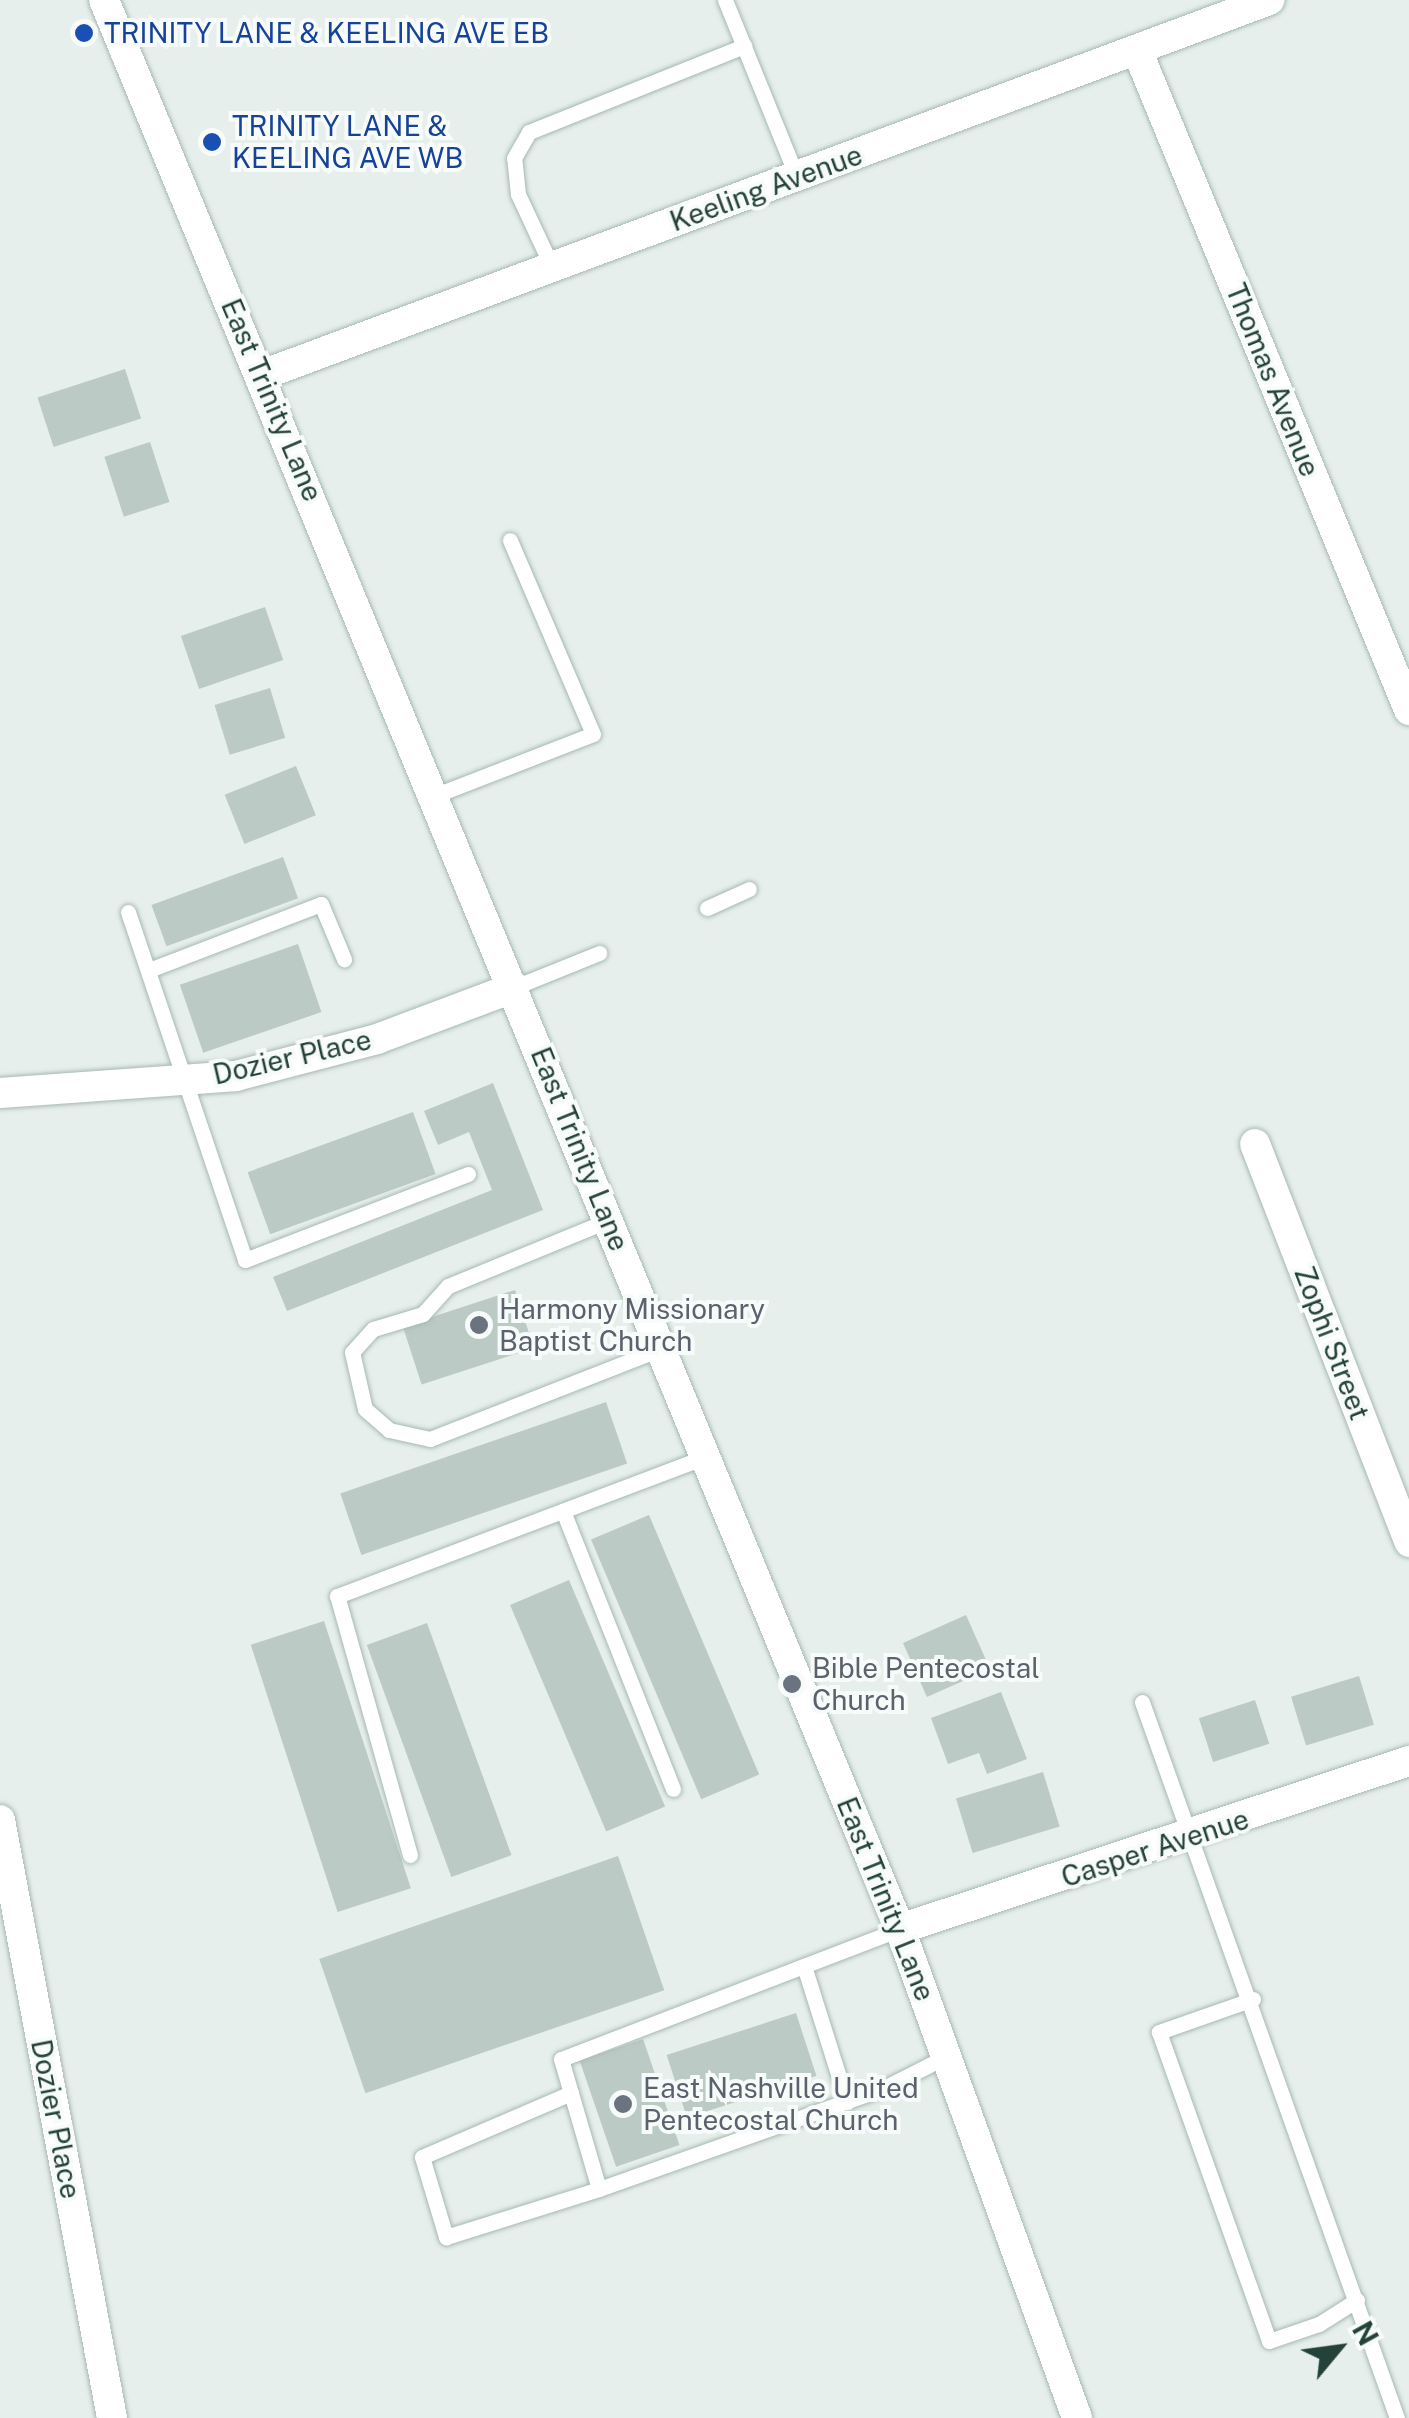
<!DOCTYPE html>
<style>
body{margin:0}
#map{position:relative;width:1409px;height:2418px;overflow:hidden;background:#e6efeb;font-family:"Public Sans",sans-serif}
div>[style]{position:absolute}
.building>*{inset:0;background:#bbcac4;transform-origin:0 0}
.roads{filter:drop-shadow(0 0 2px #a8b8b2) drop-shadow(0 0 2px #a8b8b2)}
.service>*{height:15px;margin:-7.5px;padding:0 7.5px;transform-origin:7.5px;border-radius:7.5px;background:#fff}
.minor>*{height:30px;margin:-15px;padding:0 15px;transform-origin:15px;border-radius:15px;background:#fff}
.secondary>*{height:30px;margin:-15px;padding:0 15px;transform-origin:15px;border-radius:15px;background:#fff}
.dots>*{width:28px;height:28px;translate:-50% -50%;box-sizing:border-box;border:5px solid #f7fbf9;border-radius:50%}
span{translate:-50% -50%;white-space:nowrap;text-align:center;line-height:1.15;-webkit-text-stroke:8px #f7fbf9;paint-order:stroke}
.transit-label{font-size:28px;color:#164399}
.left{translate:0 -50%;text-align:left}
.street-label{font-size:28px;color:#24423a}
.worship-label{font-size:28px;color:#5b616d}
.north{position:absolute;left:1289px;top:2298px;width:100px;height:100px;-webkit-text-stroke:8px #f7fbf9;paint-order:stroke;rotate:61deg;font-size:28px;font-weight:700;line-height:40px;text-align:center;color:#24423a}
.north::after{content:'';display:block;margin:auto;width:35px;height:45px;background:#24423a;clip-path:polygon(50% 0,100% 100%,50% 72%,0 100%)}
</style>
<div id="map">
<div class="building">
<div style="left:125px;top:369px;width:52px;height:92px;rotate:72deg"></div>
<div style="left:150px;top:442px;width:63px;height:48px;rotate:72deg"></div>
<div style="left:265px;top:607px;width:56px;height:89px;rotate:71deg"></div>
<div style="left:270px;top:688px;width:52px;height:58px;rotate:73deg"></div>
<div style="left:296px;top:766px;width:53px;height:77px;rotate:68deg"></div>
<div style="left:283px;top:857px;width:44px;height:140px;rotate:70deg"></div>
<div style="left:298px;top:944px;width:72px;height:125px;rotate:71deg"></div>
<div style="clip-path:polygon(493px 1083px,543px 1210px,287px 1311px,273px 1277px,492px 1190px,469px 1132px,438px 1145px,424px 1111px)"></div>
<div style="left:413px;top:1112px;width:66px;height:176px;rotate:70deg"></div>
<div style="left:515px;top:1290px;width:61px;height:118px;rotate:72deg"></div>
<div style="left:606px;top:1402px;width:65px;height:281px;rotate:71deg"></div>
<div style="left:649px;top:1515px;width:282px;height:63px;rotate:67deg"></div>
<div style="left:569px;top:1580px;width:246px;height:64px;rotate:67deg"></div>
<div style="left:966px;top:1615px;width:59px;height:69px;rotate:66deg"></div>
<div style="left:324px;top:1621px;width:281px;height:77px;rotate:72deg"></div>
<div style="left:427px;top:1623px;width:247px;height:64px;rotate:70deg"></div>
<div style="left:1359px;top:1676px;width:51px;height:71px;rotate:73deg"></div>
<div style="clip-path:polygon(1001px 1692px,1027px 1759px,987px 1774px,979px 1753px,948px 1764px,931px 1718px)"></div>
<div style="left:1255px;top:1700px;width:46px;height:59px;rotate:72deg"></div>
<div style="left:1043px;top:1772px;width:57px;height:91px;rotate:73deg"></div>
<div style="left:618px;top:1856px;width:142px;height:316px;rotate:71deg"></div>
<div style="left:796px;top:2013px;width:66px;height:136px;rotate:72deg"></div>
<div style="left:643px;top:2039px;width:112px;height:67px;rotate:71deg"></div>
</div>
<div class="roads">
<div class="service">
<div style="left:725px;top:0;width:191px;rotate:67.9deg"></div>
<div style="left:552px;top:267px;width:81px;rotate:-115deg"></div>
<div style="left:518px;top:194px;width:36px;rotate:-96deg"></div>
<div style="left:514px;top:158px;width:30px;rotate:-60deg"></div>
<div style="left:529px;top:132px;width:232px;rotate:-21.8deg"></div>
<div style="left:436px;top:795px;width:168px;rotate:-21.2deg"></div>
<div style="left:593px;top:734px;width:211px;rotate:-113.2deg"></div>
<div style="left:707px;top:908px;width:46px;rotate:-24.3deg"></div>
<div style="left:128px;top:912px;width:367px;rotate:71.4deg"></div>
<div style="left:245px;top:1260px;width:239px;rotate:-21.1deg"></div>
<div style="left:149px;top:970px;width:184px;rotate:-21deg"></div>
<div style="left:321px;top:904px;width:60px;rotate:67.3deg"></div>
<div style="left:515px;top:987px;width:91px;rotate:-22deg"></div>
<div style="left:609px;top:1220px;width:174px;rotate:157.7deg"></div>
<div style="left:448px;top:1286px;width:38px;rotate:132deg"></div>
<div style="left:423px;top:1314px;width:52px;rotate:163.3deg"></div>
<div style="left:373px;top:1329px;width:31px;rotate:132deg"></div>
<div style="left:352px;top:1352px;width:58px;rotate:77.2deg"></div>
<div style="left:365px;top:1409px;width:32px;rotate:41deg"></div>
<div style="left:389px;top:1430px;width:42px;rotate:12.4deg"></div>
<div style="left:430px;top:1439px;width:249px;rotate:-21.4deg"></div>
<div style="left:563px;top:1511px;width:299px;rotate:68.4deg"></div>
<div style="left:1142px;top:1702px;width:760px;rotate:70.4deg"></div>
<div style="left:410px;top:1855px;width:269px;rotate:-105.7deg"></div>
<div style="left:337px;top:1596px;width:396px;rotate:-20.7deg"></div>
<div style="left:900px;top:1929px;width:363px;rotate:159deg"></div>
<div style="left:561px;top:2059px;width:135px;rotate:73.7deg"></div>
<div style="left:599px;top:2189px;width:302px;rotate:-19.5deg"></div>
<div style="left:884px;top:2088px;width:71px;rotate:-26.9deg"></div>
<div style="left:804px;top:1966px;width:143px;rotate:72.5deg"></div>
<div style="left:1253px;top:1999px;width:100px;rotate:160.7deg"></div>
<div style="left:1159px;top:2032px;width:328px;rotate:70.4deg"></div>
<div style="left:1269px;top:2341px;width:53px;rotate:-18.8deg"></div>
<div style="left:1319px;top:2324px;width:45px;rotate:-32.3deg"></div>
<div style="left:571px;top:2093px;width:162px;rotate:156.8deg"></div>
<div style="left:422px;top:2157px;width:84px;rotate:73.3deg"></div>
<div style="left:446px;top:2237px;width:160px;rotate:-17.4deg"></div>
</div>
<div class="minor">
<div style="left:1137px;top:50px;width:714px;rotate:67.6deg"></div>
<div style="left:262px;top:375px;width:1075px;rotate:-20.42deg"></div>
<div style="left:0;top:1093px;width:237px;rotate:-4.1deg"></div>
<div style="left:236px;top:1076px;width:146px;rotate:-14.7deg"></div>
<div style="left:377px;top:1039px;width:147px;rotate:-20.6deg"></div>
<div style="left:1255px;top:1144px;width:427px;rotate:68.8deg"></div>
<div style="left:0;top:1820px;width:608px;rotate:79.39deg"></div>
<div style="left:900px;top:1929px;width:536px;rotate:-18.27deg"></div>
</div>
<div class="secondary">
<div style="left:104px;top:0;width:2087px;rotate:67.58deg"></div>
<div style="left:900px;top:1929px;width:520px;rotate:70.1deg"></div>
</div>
</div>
<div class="dots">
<div style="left:84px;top:33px;background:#1a4fb4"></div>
<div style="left:212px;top:142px;background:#1a4fb4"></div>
<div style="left:479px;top:1325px;background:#6b7280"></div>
<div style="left:792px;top:1684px;background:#6b7280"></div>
<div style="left:623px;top:2104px;background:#6b7280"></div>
</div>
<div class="transit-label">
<span class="left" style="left:104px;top:33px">TRINITY LANE &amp; KEELING AVE EB</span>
<span class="left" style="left:232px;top:142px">TRINITY LANE &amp;<br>KEELING AVE WB</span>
</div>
<div class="street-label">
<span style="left:766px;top:188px;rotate:-20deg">Keeling Avenue</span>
<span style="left:1273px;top:380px;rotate:68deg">Thomas Avenue</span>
<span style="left:272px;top:400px;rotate:67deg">East Trinity Lane</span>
<span style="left:292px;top:1057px;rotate:-13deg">Dozier Place</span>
<span style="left:580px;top:1149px;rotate:68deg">East Trinity Lane</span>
<span style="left:1332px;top:1343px;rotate:69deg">Zophi Street</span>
<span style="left:1155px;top:1848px;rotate:-18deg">Casper Avenue</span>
<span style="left:886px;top:1899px;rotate:68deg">East Trinity Lane</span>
<span style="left:56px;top:2119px;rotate:79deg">Dozier Place</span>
</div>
<div class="worship-label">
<span class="left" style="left:499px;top:1325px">Harmony Missionary<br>Baptist Church</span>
<span class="left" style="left:812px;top:1684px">Bible Pentecostal<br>Church</span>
<span class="left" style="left:643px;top:2104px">East Nashville United<br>Pentecostal Church</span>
</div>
<div class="north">N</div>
</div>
